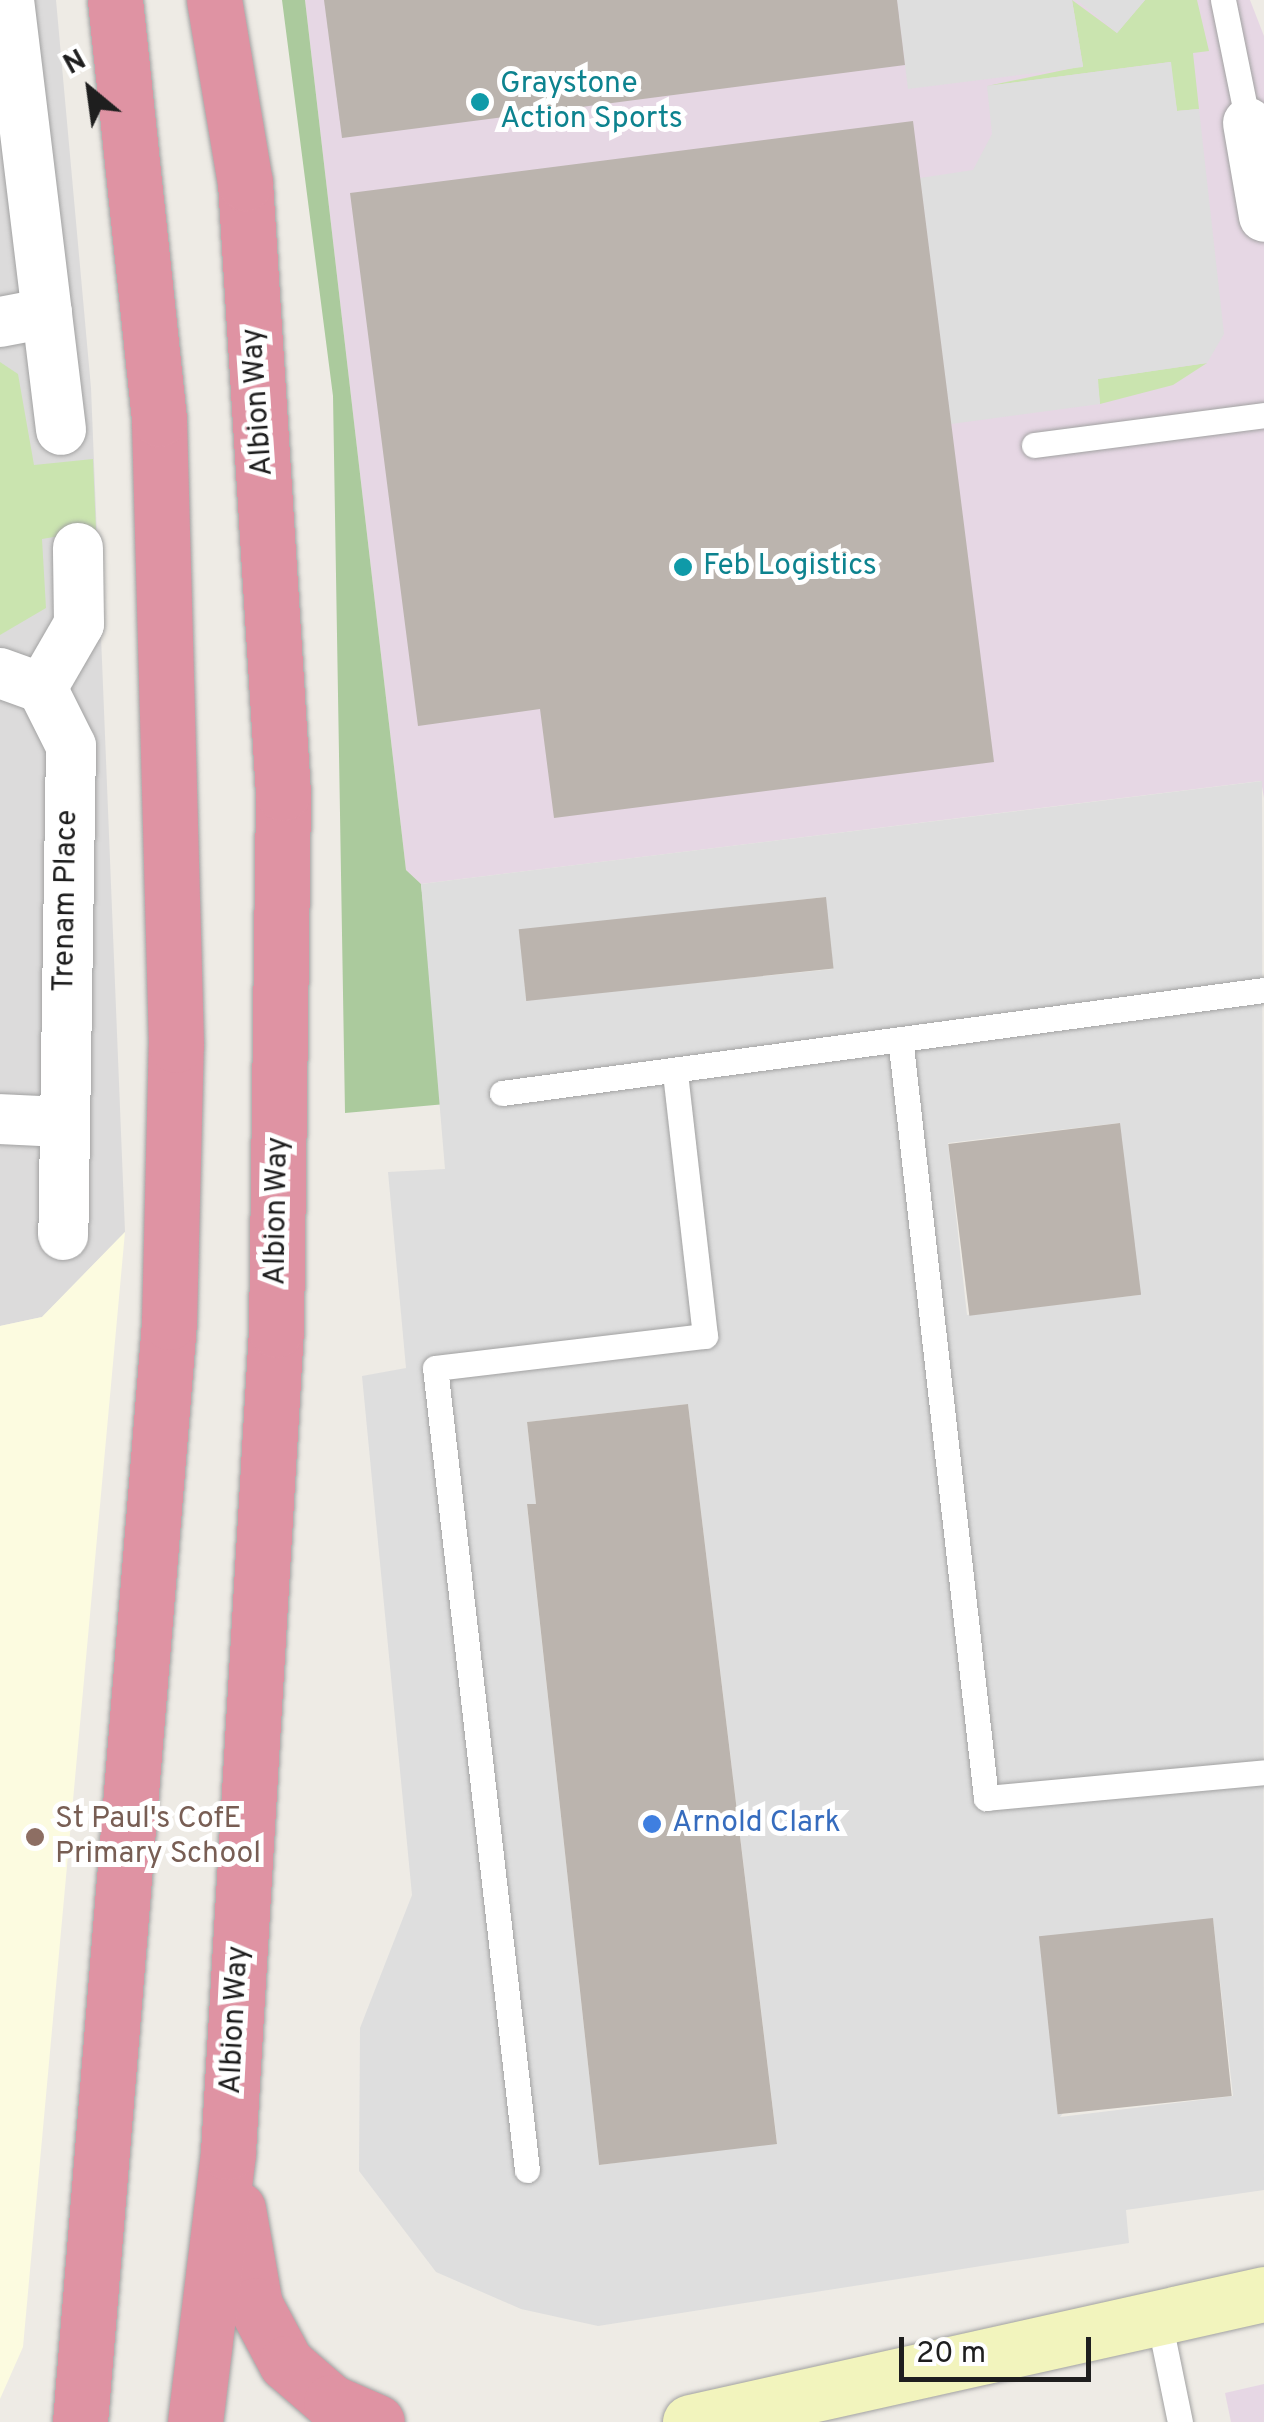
<!DOCTYPE html>
<style>
body{margin:0}
#map{position:relative;width:1264px;height:2422px;overflow:hidden;background:#eeebe5;font-family:Overpass,sans-serif}
div>[style]{position:absolute}
.residential>*{inset:0;background:#dcdbdb}
.industrial>*{inset:0;background:#e6d7e4}
.education>*{inset:0;background:#fcfbe0}
.grass>*{inset:0;background:#cae4af}
.forest>*{inset:0;background:#abca9d}
.parking>*{inset:0;background:#dedede}
.building>*{inset:0;background:#bbb4ae;transform-origin:0 0}
.roads{filter:drop-shadow(0 0 2px #a2a2a2) drop-shadow(0 0 2px #a2a2a2)}
.lane>*{height:25px;margin:-12.5px;padding:0 12.5px;transform-origin:12.5px;border-radius:12.5px;background:#fff}
.street>*{height:50px;margin:-25px;padding:0 25px;transform-origin:25px;border-radius:25px;background:#fff}
.secondary>*{height:55px;margin:-27.5px;padding:0 27.5px;transform-origin:27.5px;border-radius:27.5px;background:#f2f4bd}
.highway>*{height:55px;margin:-27.5px;padding:0 27.5px;transform-origin:27.5px;border-radius:27.5px;background:#df93a3}
.dots>*{width:28px;height:28px;translate:-50% -50%;box-sizing:border-box;border:5px solid #fff;border-radius:50%}
span{translate:-50% -50%;white-space:nowrap;text-align:center;line-height:1.15;-webkit-text-stroke:10px #fff;paint-order:stroke}
.culture-label{font-size:30px;color:#0d838f}
.left{translate:0 -50%;text-align:left}
.street-label{font-size:30px;color:#1e1e1e}
.education-label{font-size:30px;color:#785e54}
.shop-label{font-size:30px;color:#366cbe}
.north{position:absolute;left:40px;top:40px;width:100px;height:100px;-webkit-text-stroke:8px #fff;paint-order:stroke;rotate:331deg;font-size:28px;font-weight:700;line-height:40px;text-align:center;color:#1e1e1e}
.north::after{content:'';display:block;margin:auto;width:35px;height:45px;background:#1e1e1e;clip-path:polygon(50% 0,100% 100%,50% 72%,0 100%)}
.scale{position:absolute;left:899px;top:2337px;width:192px;height:45px;box-sizing:border-box;border:5px solid #1e1e1e;border-top:0;padding-left:12px;font-size:30px;line-height:35px;white-space:nowrap;color:#1e1e1e;-webkit-text-stroke:8px #fff;paint-order:stroke}
</style>
<div id="map">
<div class="residential">
<div style="clip-path:polygon(0 0,56px 0,91px 388px,125px 1232px,42px 1317px,0 1326px)"></div>
</div>
<div class="industrial">
<div style="clip-path:polygon(305px 0,1250px 0,1264px 36px,1264px 798px,1261px 781px,421px 884px,406px 870px)"></div>
<div style="clip-path:polygon(1264px 2384px,1264px 2422px,1231px 2422px,1225px 2393px)"></div>
</div>
<div class="education">
<div style="clip-path:polygon(125px 1232px,23px 2347px,0 2399px,0 1326px,42px 1317px)"></div>
</div>
<div class="grass">
<div style="clip-path:polygon(1072px 0,1117px 33px,1145px 0,1197px 0,1209px 51px,1193px 53px,1199px 109px,1177px 111px,1170px 62px,987px 86px,1083px 66px)"></div>
<div style="clip-path:polygon(0 362px,18px 374px,34px 465px,93px 459px,96px 530px,42px 539px,46px 608px,0 635px)"></div>
<div style="clip-path:polygon(1207px 363px,1173px 385px,1100px 404px,1097px 379px)"></div>
</div>
<div class="forest">
<div style="clip-path:polygon(282px 0,305px 0,406px 870px,421px 884px,446px 1104px,345px 1113px,333px 396px)"></div>
</div>
<div class="parking">
<div style="clip-path:polygon(897px 0,1072px 0,1083px 67px,908px 89px)"></div>
<div style="clip-path:polygon(1077px 0,1145px 0,1117px 33px)"></div>
<div style="clip-path:polygon(1171px 62px,1177px 111px,1199px 109px,1224px 334px,1207px 363px,1098px 379px,1100px 404px,951px 424px,920px 178px,973px 170px,992px 134px,987px 86px)"></div>
<div style="clip-path:polygon(evenodd,1262px 781px,1264px 2190px,1126px 2210px,1129px 2243px,598px 2326px,521px 2309px,436px 2272px,359px 2171px,360px 2028px,412px 1895px,362px 1376px,406px 1368px,388px 1172px,445px 1169px,421px 884px,1262px 781px,825px 897px,833px 969px,526px 1000px,520px 931px,825px 897px,1262px 781px,1119px 1123px,1139px 1295px,967px 1315px,948px 1143px,1119px 1123px,1262px 781px,688px 1404px,777px 2143px,599px 2165px,527px 1505px,536px 1504px,527px 1422px,688px 1404px,1262px 781px,1213px 1919px,1233px 2096px,1060px 2117px,1213px 1919px)"></div>
</div>
<div class="building">
<div style="clip-path:polygon(324px 0,897px 0,905px 65px,342px 138px)"></div>
<div style="clip-path:polygon(913px 121px,994px 762px,554px 818px,540px 709px,418px 726px,350px 193px)"></div>
<div style="left:826px;top:897px;width:72px;height:309px;rotate:84deg"></div>
<div style="left:1120px;top:1123px;width:173px;height:173px;rotate:83deg"></div>
<div style="clip-path:polygon(688px 1404px,777px 2144px,599px 2165px,527px 1504px,536px 1504px,527px 1422px)"></div>
<div style="left:1213px;top:1918px;width:179px;height:175px;rotate:84deg"></div>
</div>
<div class="roads">
<div class="lane">
<div style="left:1223px;top:0;width:126px;rotate:78.5deg"></div>
<div style="left:1034px;top:445px;width:232px;rotate:-7.4deg"></div>
<div style="left:901px;top:1046px;width:757px;rotate:83.55deg"></div>
<div style="left:986px;top:1798px;width:279px;rotate:-5.3deg"></div>
<div style="left:502px;top:1093px;width:769px;rotate:-7.7deg"></div>
<div style="left:527px;top:2170px;width:807px;rotate:-96.54deg"></div>
<div style="left:435px;top:1368px;width:272px;rotate:-6.8deg"></div>
<div style="left:705px;top:1336px;width:266px;rotate:-96.5deg"></div>
<div style="left:1158px;top:2315px;width:109px;rotate:78.4deg"></div>
</div>
<div class="street">
<div style="left:9px;top:0;width:433px;rotate:83.1deg"></div>
<div style="left:1248px;top:123px;width:95px;rotate:80.3deg"></div>
<div style="left:0;top:322px;width:48px;rotate:-10.8deg"></div>
<div style="left:0;top:673px;width:45px;rotate:19.7deg"></div>
<div style="left:42px;top:688px;width:65px;rotate:63.4deg"></div>
<div style="left:71px;top:746px;width:489px;rotate:90.9deg"></div>
<div style="left:42px;top:688px;width:74px;rotate:-60deg"></div>
<div style="left:79px;top:624px;width:76px;rotate:-90.8deg"></div>
<div style="left:0;top:1119px;width:62px;rotate:2.8deg"></div>
</div>
<div class="secondary">
<div style="left:690px;top:2422px;width:588px;rotate:-12.57deg"></div>
</div>
<div class="highway">
<div style="left:238px;top:2209px;width:97px;rotate:80deg"></div>
<div style="left:255px;top:2305px;width:66px;rotate:61.9deg"></div>
<div style="left:286px;top:2363px;width:60px;rotate:40.9deg"></div>
<div style="left:331px;top:2402px;width:50px;rotate:23.5deg"></div>
<div style="left:80px;top:2422px;width:1104px;rotate:-85.37deg"></div>
<div style="left:169px;top:1322px;width:277px;rotate:-88.6deg"></div>
<div style="left:176px;top:1045px;width:626px;rotate:-91.56deg"></div>
<div style="left:159px;top:419px;width:421px;rotate:-96deg"></div>
<div style="left:195px;top:2422px;width:272px;rotate:-83deg"></div>
<div style="left:228px;top:2152px;width:823px;rotate:-86.66deg"></div>
<div style="left:276px;top:1330px;width:537px;rotate:-89.25deg"></div>
<div style="left:283px;top:793px;width:611px;rotate:-93.56deg"></div>
<div style="left:245px;top:183px;width:186px;rotate:-99.6deg"></div>
</div>
</div>
<div class="dots">
<div style="left:480px;top:102px;background:#0f9aa8"></div>
<div style="left:683px;top:567px;background:#0f9aa8"></div>
<div style="left:652px;top:1824px;background:#3f7fe0"></div>
<div style="left:35px;top:1837px;background:#8d6e63"></div>
</div>
<div class="culture-label">
<span class="left" style="left:500px;top:102px">Graystone<br>Action Sports</span>
<span class="left" style="left:703px;top:567px">Feb Logistics</span>
</div>
<div class="street-label">
<span style="left:259px;top:402px;rotate:-94deg">Albion Way</span>
<span style="left:67px;top:901px;rotate:-89deg">Trenam Place</span>
<span style="left:278px;top:1211px;rotate:-89deg">Albion Way</span>
<span style="left:236px;top:2020px;rotate:-87deg">Albion Way</span>
</div>
<div class="education-label">
<span class="left" style="left:55px;top:1837px">St Paul's CofE<br>Primary School</span>
</div>
<div class="shop-label">
<span class="left" style="left:672px;top:1824px">Arnold Clark</span>
</div>
<div class="north">N</div>
<div class="scale">20 m</div>
</div>
